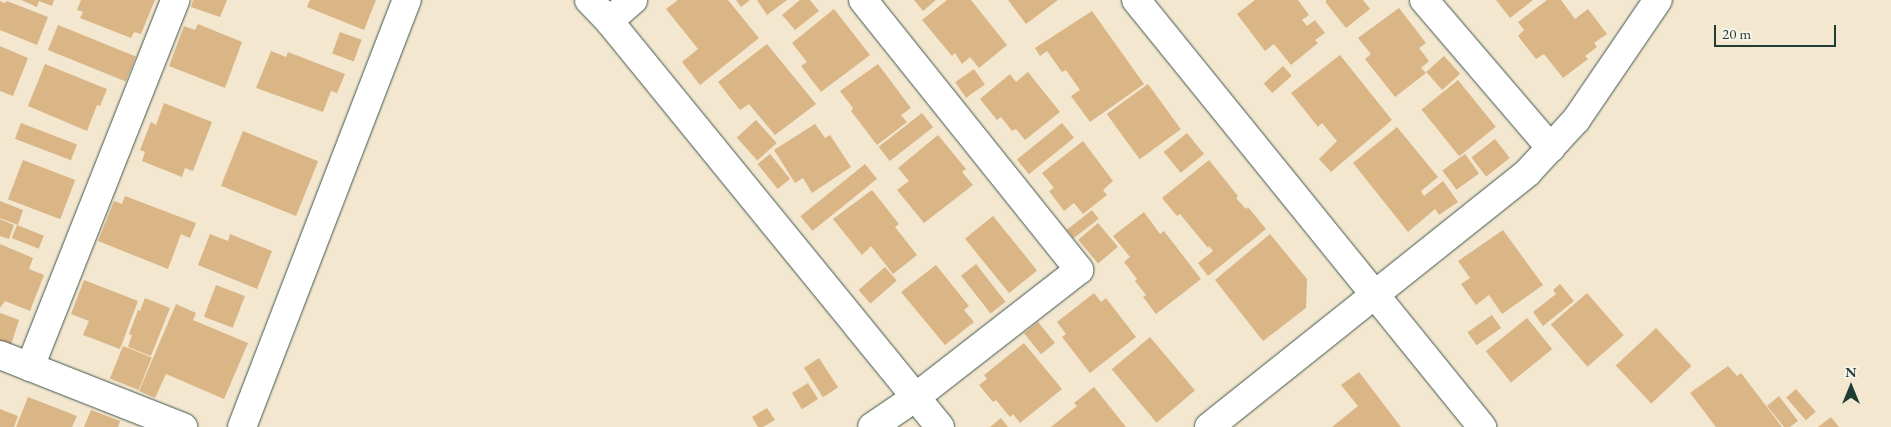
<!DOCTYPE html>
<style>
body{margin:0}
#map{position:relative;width:1891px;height:427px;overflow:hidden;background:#f3e7d0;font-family:"EB Garamond",serif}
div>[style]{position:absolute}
.building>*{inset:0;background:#dab585;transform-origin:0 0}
.roads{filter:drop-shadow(0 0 1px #3f564b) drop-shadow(0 0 1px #3f564b)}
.minor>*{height:28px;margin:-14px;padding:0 14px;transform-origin:14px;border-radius:14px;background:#fff}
span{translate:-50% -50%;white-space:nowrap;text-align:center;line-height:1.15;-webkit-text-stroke:5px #f7f3e8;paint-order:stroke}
.north{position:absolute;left:1826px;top:362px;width:50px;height:50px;-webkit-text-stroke:4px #f7f3e8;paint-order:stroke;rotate:0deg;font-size:14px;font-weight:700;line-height:20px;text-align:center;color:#1f3d34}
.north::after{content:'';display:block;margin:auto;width:18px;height:22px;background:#1f3d34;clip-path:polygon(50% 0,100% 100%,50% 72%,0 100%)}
.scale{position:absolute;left:1714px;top:25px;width:122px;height:22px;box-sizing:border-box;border:2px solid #1f3d34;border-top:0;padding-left:6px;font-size:15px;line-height:18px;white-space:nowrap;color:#1f3d34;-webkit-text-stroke:4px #f7f3e8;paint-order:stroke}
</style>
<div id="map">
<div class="building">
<div style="clip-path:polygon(21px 0,54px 0,52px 6px,39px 1px,37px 7px)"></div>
<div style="clip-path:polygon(81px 0,155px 0,141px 34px,134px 32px,131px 38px,80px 18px,83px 12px,77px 10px)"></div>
<div style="clip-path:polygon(193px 0,227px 0,220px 17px,191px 7px)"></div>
<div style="clip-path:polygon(310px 0,376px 0,364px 30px,307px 7px)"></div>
<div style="clip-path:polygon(678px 0,728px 0,759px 38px,700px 85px,682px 62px,698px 49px,666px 9px)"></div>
<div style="clip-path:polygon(736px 0,750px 0,741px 7px)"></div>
<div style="clip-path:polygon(757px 0,787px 0,767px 15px)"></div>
<div style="clip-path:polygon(800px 0,810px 0,819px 11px,795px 30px,782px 15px)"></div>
<div style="clip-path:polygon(914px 0,936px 0,923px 11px)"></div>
<div style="clip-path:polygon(947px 0,971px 0,1007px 45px,979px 68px,970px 57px,962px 64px,955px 53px,952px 56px,922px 20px)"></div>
<div style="clip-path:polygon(1008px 0,1058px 0,1026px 24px)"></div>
<div style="clip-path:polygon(1255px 0,1298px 0,1309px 15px,1302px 20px,1307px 26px,1315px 20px,1325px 33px,1315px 40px,1318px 43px,1291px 65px,1274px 44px,1265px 51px,1237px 14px)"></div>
<div style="clip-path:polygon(1326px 0,1363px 0,1370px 9px,1346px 28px,1326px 3px)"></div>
<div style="clip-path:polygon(1496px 0,1533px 0,1510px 18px)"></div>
<div style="clip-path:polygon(1547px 0,1561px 0,1575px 19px,1588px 9px,1607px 34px,1594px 43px,1597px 47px,1585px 56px,1588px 59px,1563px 78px,1544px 54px,1536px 59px,1518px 36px,1524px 30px,1518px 22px)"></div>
<div style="clip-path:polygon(0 1px,5px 3px,7px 1px,48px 17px,37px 45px,0 30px)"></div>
<div style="clip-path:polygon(1399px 8px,1426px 43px,1419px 48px,1429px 61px,1421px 68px,1426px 73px,1395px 97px,1365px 59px,1371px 54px,1358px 38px)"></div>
<div style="clip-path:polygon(834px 9px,870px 55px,821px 92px,801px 66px,807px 62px,792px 43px)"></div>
<div style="clip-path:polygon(1092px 11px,1144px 84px,1090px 122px,1071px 96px,1080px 90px,1066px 70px,1062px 72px,1047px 51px,1040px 56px,1035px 48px)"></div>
<div style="clip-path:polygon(198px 24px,242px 42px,225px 88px,169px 66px,184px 26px,195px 30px)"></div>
<div style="left:58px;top:25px;width:84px;height:27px;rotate:22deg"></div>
<div style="left:340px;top:32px;width:23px;height:23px;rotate:20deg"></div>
<div style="clip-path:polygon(767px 44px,816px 104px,775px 135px,749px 104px,740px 110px,718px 82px)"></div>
<div style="clip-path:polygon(0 46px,28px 58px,13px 96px,0 91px)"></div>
<div style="clip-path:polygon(271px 51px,286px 57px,288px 52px,345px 74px,337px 93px,331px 91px,323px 112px,256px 88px)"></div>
<div style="clip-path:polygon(1340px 55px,1392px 120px,1331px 172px,1319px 159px,1337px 141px,1322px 123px,1318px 127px,1291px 93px)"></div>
<div style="left:1444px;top:56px;width:24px;height:24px;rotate:48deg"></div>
<div style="clip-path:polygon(45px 64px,107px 89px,100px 106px,97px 105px,87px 131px,28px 106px)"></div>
<div style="clip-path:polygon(878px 64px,911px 108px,901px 115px,907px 122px,877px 145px,851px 111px,853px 108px,840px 91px)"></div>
<div style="left:1283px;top:66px;width:13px;height:26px;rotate:48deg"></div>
<div style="left:974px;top:69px;width:19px;height:23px;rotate:55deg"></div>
<div style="clip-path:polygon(1028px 72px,1060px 112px,1025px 140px,1016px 129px,1012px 131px,1001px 117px,997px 120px,980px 99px,1010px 74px,1016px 82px)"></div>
<div style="left:1458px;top:80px;width:60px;height:47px;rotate:51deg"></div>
<div style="left:1148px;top:84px;width:56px;height:51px;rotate:54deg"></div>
<div style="clip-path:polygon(164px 103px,212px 122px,193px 171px,185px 168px,182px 177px,142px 161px,145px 152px,140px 150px,151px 122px,156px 125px)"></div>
<div style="left:922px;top:113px;width:18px;height:55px;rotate:52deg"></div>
<div style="left:756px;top:120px;width:31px;height:26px;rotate:48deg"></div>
<div style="left:21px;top:123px;width:60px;height:17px;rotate:21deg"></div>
<div style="left:1062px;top:123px;width:19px;height:58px;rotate:51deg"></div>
<div style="clip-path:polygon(815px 124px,825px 138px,830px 135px,851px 167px,812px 193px,803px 178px,795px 183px,774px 150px)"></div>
<div style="clip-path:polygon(1397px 127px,1438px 177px,1421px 191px,1424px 196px,1443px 181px,1458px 202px,1439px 215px,1435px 209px,1408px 232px,1353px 163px)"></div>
<div style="left:243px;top:131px;width:81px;height:59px;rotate:22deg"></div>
<div style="left:1187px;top:133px;width:27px;height:30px;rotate:51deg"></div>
<div style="clip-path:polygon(938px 135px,966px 169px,962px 172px,973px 185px,924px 223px,897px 190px,909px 181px,898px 168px)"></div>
<div style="left:1495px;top:139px;width:24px;height:30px;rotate:52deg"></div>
<div style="clip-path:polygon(1083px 141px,1113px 181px,1103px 190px,1107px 195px,1083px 214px,1074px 203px,1064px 211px,1049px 191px,1054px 188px,1042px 173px)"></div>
<div style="left:770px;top:154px;width:32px;height:16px;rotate:51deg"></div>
<div style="left:1465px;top:154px;width:24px;height:28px;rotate:54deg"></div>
<div style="left:23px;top:160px;width:56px;height:42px;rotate:21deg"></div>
<div style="clip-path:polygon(1209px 160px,1238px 196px,1236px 198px,1246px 209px,1248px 207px,1266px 229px,1208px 276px,1198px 263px,1213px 251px,1209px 246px,1208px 248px,1180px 214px,1177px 216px,1162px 198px)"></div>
<div style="left:865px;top:164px;width:19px;height:83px;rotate:51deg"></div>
<div style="clip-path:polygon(872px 190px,899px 224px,895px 227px,917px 255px,893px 274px,871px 246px,862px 255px,833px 219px)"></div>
<div style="clip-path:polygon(125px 196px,196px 223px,190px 238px,181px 234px,168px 269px,98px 241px,114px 201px,122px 204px)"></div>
<div style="clip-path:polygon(0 201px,23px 210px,18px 225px,0 218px)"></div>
<div style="left:1092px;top:210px;width:11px;height:32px;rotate:52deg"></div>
<div style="clip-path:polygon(1144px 212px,1160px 234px,1164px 231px,1201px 279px,1156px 314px,1143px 297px,1146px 295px,1135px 281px,1137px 279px,1124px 262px,1130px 257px,1113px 236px)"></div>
<div style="left:993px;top:216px;width:70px;height:36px;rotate:51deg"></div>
<div style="clip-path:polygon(0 219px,14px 225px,9px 239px,0 236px)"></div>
<div style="left:1098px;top:223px;width:31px;height:26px;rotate:50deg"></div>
<div style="left:17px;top:225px;width:29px;height:14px;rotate:22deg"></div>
<div style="clip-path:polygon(1503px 230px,1543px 285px,1502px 314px,1489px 295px,1476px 305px,1461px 284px,1470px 278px,1458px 261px)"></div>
<div style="clip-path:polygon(210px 234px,228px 241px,230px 234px,272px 251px,257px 289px,198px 265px)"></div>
<div style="clip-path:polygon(1270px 234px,1307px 279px,1306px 308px,1263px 341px,1215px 280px)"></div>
<div style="clip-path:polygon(0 244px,33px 258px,29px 269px,44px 275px,30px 311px,5px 301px,0 308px)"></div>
<div style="left:976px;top:264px;width:48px;height:19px;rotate:52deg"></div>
<div style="clip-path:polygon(936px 265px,969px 306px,964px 310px,974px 322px,945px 345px,901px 292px)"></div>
<div style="left:885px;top:267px;width:18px;height:35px;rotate:49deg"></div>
<div style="clip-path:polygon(84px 280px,138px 301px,120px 349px,83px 335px,89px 321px,71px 314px)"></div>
<div style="clip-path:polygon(1560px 284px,1574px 301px,1543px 326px,1533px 312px,1556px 294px,1553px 290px)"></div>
<div style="left:216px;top:285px;width:31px;height:34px;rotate:21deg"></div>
<div style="clip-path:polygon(1094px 293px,1101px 302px,1106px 298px,1136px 337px,1090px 373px,1062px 337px,1066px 334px,1057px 322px)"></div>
<div style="left:1587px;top:293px;width:56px;height:48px;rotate:49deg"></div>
<div style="clip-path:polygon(145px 298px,170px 308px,151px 356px,128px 347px,132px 335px,129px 334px,138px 310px,140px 311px)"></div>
<div style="clip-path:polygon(176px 304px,196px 313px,193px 320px,248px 343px,224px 399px,166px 374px,155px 398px,139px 391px)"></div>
<div style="clip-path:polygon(0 313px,19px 320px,11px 345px,0 342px)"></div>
<div style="left:1492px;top:315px;width:16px;height:30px;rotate:55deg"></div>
<div style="left:1527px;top:318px;width:40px;height:53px;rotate:51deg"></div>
<div style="left:1038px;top:322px;width:27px;height:18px;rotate:51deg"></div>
<div style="left:1656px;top:328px;width:52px;height:55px;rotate:47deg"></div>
<div style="left:1150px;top:337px;width:70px;height:50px;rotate:50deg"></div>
<div style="clip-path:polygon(1024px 343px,1062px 389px,1020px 423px,1013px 414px,1010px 417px,996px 400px,993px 402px,979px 385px,987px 379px,984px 375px)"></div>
<div style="left:123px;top:346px;width:31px;height:35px;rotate:22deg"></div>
<div style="left:819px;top:358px;width:35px;height:18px;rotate:57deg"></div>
<div style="clip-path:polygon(1728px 366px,1737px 376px,1741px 373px,1782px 427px,1716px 427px,1690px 393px)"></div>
<div style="clip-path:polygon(1359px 372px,1401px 427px,1332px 427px,1358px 406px,1341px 385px)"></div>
<div style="left:808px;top:383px;width:19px;height:19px;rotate:58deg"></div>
<div style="clip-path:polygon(1094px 387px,1126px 427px,1051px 427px,1077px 406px,1074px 403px)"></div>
<div style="left:1796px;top:389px;width:30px;height:13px;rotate:49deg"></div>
<div style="clip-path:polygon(1779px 396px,1798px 421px,1790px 427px,1784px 427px,1767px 406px)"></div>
<div style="clip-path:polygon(28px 397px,77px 416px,72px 427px,16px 427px)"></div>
<div style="clip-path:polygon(767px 408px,775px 420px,763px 427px,758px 427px,752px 417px)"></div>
<div style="clip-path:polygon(0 409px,18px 416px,14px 427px,0 427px)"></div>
<div style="clip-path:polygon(91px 410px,120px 421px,118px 427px,84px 427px)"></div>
<div style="clip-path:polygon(1831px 417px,1839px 427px,1818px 427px)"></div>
<div style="clip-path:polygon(1001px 418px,1008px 427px,990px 427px)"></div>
</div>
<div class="roads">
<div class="minor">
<div style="left:589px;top:0;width:29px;rotate:46deg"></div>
<div style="left:609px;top:21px;width:524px;rotate:50.81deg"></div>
<div style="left:863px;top:0;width:346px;rotate:51.3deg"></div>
<div style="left:1079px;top:270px;width:207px;rotate:142.1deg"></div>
<div style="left:916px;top:397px;width:53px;rotate:145.7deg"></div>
<div style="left:1136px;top:0;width:550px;rotate:50.98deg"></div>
<div style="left:1424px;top:0;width:195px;rotate:49.4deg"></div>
<div style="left:609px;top:21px;width:32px;rotate:-41deg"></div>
<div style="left:0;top:355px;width:197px;rotate:21.5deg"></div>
<div style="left:30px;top:367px;width:395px;rotate:-68.4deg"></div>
<div style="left:242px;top:427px;width:458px;rotate:-68.9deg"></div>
<div style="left:1209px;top:427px;width:408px;rotate:-38.6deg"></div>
<div style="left:1528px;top:172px;width:71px;rotate:-47.3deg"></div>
<div style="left:1576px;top:120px;width:145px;rotate:-55.7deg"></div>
</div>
</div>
<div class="north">N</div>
<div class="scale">20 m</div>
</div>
